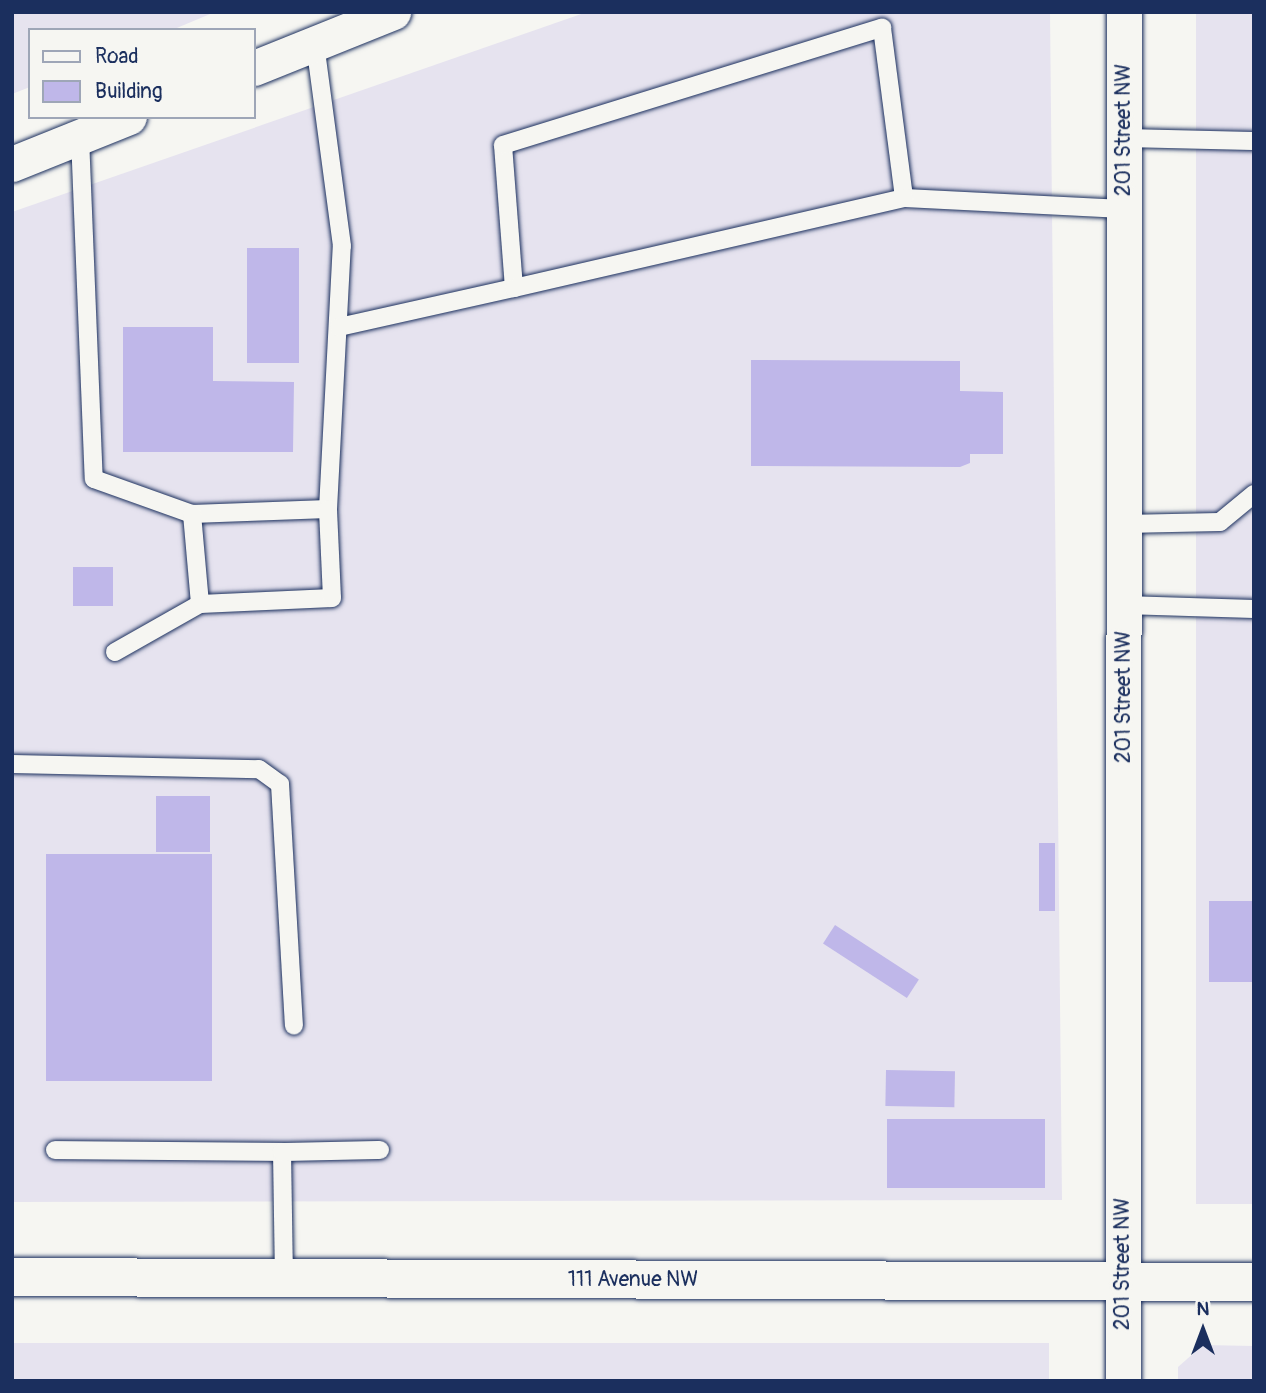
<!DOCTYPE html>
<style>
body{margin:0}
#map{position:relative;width:1266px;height:1393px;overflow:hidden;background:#f6f6f2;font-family:Pangolin,sans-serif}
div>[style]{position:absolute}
.built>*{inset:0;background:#e6e3ef;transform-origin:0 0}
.building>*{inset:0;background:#bfb7e9;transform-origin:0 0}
.roads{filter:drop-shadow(0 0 2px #1b2f5e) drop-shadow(0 0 2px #1b2f5e)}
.lane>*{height:18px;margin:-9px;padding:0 9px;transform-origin:9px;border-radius:9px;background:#f6f6f2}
.street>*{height:35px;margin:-17.5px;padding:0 17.5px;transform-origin:17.5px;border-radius:17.5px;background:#f6f6f2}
.secondary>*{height:38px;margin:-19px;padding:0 19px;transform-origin:19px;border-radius:19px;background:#f6f6f2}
span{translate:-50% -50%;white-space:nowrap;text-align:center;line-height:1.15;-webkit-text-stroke:6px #f6f6f2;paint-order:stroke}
.street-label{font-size:21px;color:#1b2f5e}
.frame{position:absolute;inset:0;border:14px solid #1b2f5e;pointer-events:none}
.legend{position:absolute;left:28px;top:28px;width:228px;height:91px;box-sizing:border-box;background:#f6f6f2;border:2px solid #9ea6b7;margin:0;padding:9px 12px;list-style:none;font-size:21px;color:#1b2f5e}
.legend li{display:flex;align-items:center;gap:14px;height:35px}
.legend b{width:35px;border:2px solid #9ea6b7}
.north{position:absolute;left:1168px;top:1295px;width:70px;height:70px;-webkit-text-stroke:5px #f6f6f2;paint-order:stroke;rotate:0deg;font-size:19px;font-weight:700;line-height:28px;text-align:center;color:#1b2f5e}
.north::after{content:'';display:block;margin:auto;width:24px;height:32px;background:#1b2f5e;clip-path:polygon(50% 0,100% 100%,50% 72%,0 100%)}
</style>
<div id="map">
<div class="built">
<div style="clip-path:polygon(12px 12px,215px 12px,172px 30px,30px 30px,30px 87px,12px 94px)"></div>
<div style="clip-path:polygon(587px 12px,1050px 12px,1062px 1200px,12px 1202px,12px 212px)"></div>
<div style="left:1196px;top:12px;width:58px;height:1192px"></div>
<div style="left:12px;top:1343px;width:1037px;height:38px"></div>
<div style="clip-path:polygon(1203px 1345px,1254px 1346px,1254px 1381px,1178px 1381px,1178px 1367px)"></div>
</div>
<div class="building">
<div style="left:247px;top:248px;width:52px;height:115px"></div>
<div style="clip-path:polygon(123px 327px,213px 327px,213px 381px,294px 382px,293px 452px,123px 452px)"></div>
<div style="clip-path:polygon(751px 360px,960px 361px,960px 391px,1003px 392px,1003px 454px,970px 454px,970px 463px,960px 467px,751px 466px)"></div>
<div style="left:73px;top:567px;width:40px;height:39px"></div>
<div style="left:156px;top:796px;width:54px;height:56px"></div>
<div style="left:1039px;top:843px;width:16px;height:68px"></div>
<div style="left:46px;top:854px;width:166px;height:227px"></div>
<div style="left:1209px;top:901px;width:45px;height:81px"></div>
<div style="left:835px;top:925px;width:100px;height:22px;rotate:33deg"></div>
<div style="left:886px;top:1070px;width:69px;height:36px;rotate:1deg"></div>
<div style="left:887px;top:1119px;width:158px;height:69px"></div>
</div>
<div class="roads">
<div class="lane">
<div style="left:80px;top:137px;width:342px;rotate:87.7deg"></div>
<div style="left:94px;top:479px;width:104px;rotate:19.7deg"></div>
<div style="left:192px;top:514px;width:136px;rotate:-2.1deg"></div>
<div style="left:328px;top:509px;width:263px;rotate:-87deg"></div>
<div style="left:342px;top:246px;width:205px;rotate:-97.6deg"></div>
<div style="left:1124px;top:138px;width:130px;rotate:1.3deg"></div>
<div style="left:904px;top:198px;width:220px;rotate:2.9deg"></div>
<div style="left:339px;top:327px;width:179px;rotate:-12.6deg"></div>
<div style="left:514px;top:288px;width:143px;rotate:-94.4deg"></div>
<div style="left:503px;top:145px;width:397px;rotate:-17.2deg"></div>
<div style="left:882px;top:28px;width:171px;rotate:82.6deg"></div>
<div style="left:904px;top:198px;width:400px;rotate:167deg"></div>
<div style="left:192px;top:514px;width:90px;rotate:84.9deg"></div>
<div style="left:200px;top:604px;width:132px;rotate:-2.6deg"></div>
<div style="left:332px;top:598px;width:89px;rotate:-92.6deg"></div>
<div style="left:1124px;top:524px;width:96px;rotate:-1.2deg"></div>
<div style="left:1220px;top:522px;width:44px;rotate:-39.5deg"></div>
<div style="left:1124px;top:605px;width:130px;rotate:1.8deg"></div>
<div style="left:115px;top:652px;width:98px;rotate:-29.5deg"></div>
<div style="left:12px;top:764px;width:247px;rotate:1.2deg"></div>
<div style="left:259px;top:769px;width:26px;rotate:36deg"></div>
<div style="left:280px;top:784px;width:242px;rotate:86.7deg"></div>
<div style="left:55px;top:1150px;width:227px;rotate:0.5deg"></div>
<div style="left:284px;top:1279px;width:127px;rotate:-90.9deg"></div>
<div style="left:282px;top:1152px;width:98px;rotate:-1.2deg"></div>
</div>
<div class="street">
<div style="left:254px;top:68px;width:150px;rotate:-21.9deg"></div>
<div style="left:12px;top:164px;width:126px;rotate:-21.9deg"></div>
<div style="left:1123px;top:1381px;width:1369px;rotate:-89.96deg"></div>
</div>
<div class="secondary">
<div style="left:12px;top:1277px;width:1242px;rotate:0.23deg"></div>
</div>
</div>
<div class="street-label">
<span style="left:1124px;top:130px;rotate:-90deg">201 Street NW</span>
<span style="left:1124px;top:697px;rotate:-90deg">201 Street NW</span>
<span style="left:1123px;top:1264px;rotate:-90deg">201 Street NW</span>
<span style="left:633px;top:1280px">111 Avenue NW</span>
</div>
<div class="frame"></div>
<ul class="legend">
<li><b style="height:9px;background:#f6f6f2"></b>Road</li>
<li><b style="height:19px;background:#bfb7e9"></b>Building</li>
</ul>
<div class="north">N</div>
</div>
